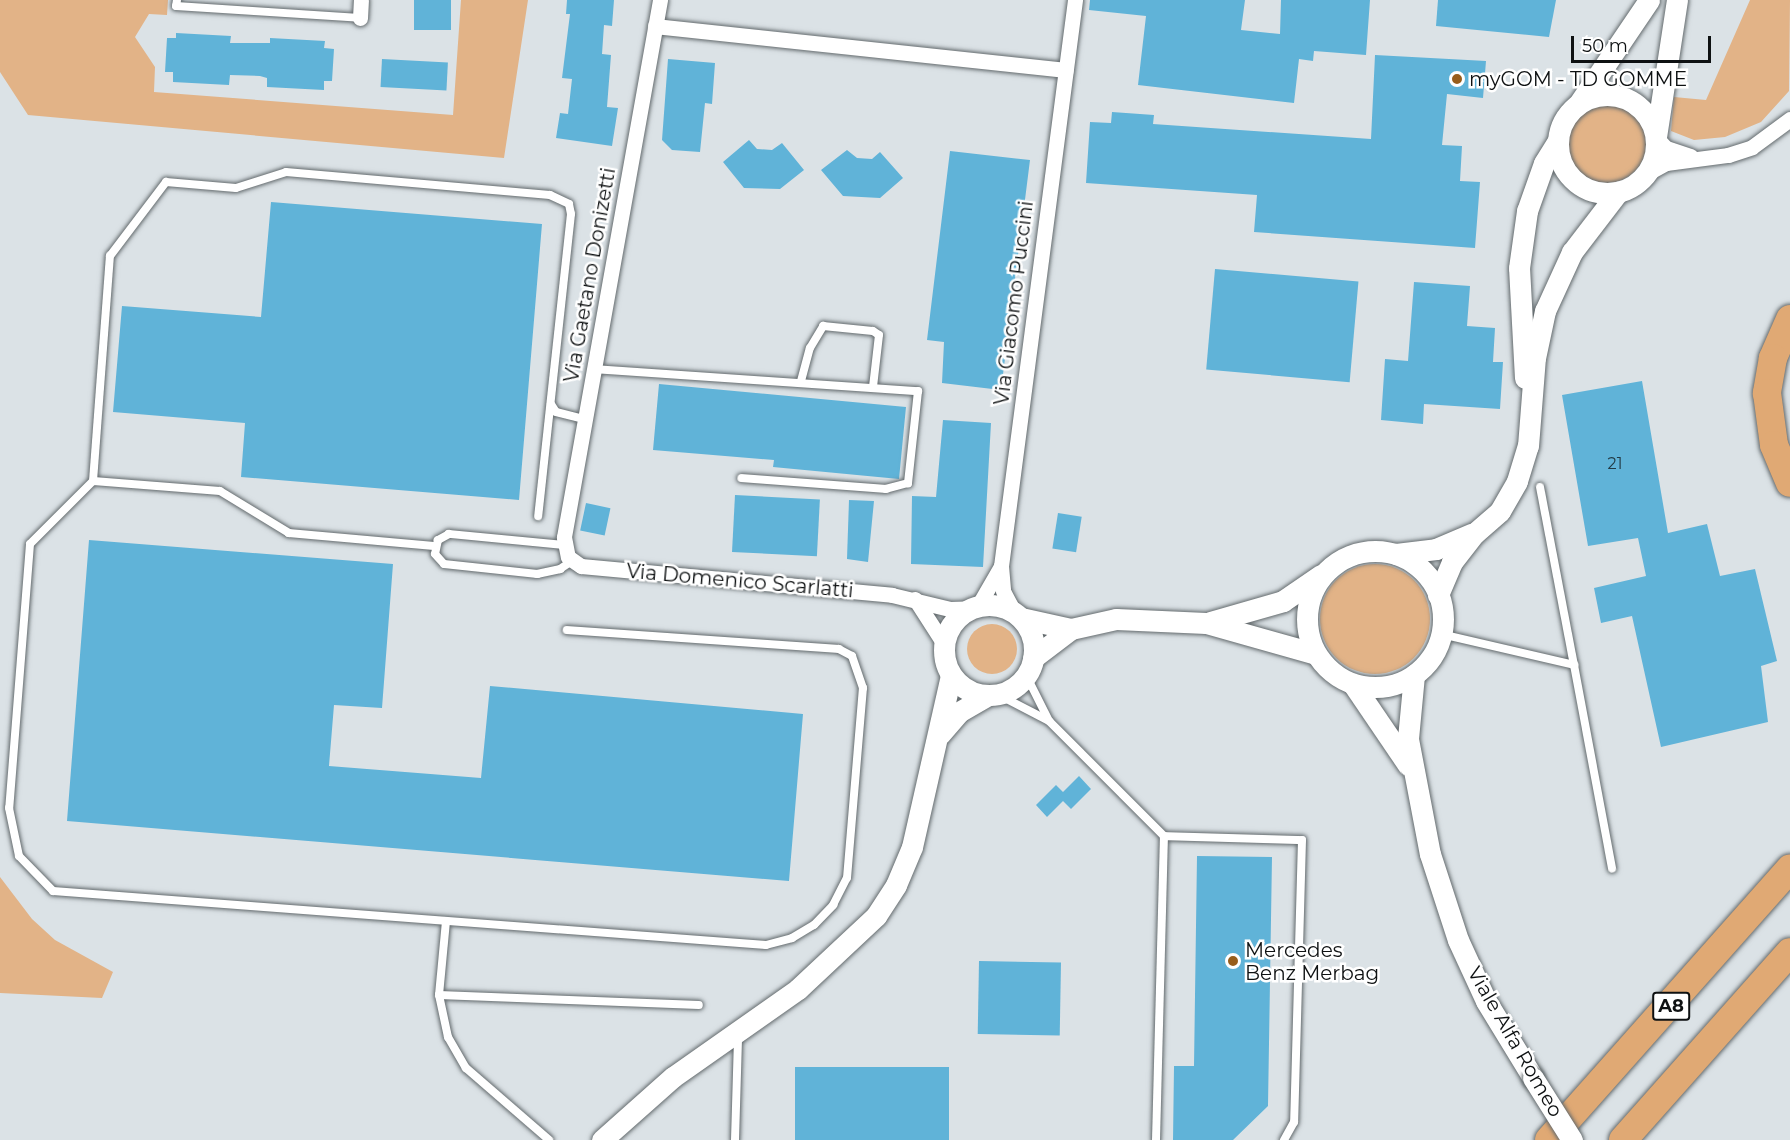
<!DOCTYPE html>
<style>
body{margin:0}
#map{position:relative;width:1790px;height:1140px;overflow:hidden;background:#dbe2e6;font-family:Montserrat,sans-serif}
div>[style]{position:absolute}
.green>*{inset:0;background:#e2b387}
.round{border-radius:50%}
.building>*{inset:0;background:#60b3d8;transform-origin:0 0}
.roads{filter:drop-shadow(0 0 2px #636a6d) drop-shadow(0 0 2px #636a6d)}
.service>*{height:8px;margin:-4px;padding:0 4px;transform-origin:4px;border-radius:4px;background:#fff}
.minor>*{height:15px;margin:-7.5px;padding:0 7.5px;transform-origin:7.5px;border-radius:7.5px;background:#fff}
.secondary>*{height:21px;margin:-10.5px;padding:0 10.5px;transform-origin:10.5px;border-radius:10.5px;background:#fff}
.secondary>.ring{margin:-10.5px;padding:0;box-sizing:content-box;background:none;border:21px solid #fff;border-radius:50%}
.motorway>*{height:28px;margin:-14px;padding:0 14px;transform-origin:14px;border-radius:14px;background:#e0a974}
.bridges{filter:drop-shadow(0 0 2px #636a6d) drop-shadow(0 0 2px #636a6d)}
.secondary-bridge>*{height:21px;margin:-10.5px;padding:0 10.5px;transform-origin:10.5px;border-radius:10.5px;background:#fff}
.dots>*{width:16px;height:16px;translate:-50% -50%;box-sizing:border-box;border:3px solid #fff;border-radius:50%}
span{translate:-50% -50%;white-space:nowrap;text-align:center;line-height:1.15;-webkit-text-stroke:5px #fff;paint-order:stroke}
.number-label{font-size:16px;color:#223a44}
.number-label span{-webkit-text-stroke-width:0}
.shield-label span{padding:2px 4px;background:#fff;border:2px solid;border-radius:4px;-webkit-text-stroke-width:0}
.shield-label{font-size:18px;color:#0e1112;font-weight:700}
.poi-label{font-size:20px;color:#0e1112}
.left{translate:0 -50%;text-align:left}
.street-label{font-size:20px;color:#0e1112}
.scale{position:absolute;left:1571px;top:36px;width:140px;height:27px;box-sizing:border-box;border:3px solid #0e1112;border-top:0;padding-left:8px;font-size:18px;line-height:21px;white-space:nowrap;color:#0e1112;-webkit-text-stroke:4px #fff;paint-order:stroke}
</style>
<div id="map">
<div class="green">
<div style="clip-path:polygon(0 0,168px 0,167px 15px,149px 14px,135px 37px,155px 67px,154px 92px,453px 115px,461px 0,528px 0,504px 158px,28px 115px,0 72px)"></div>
<div style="clip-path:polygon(1750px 0,1790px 0,1789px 91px,1761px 122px,1725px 137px,1694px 140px,1671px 131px,1674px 97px,1706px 100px)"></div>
<div class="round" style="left:1568px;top:105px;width:78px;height:78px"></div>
<div class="round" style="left:1320px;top:564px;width:110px;height:110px"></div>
<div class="round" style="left:967px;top:624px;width:50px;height:50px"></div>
<div style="clip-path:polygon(0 877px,32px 919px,55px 940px,113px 972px,102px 998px,0 993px)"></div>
</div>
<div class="building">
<div style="left:414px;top:0;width:37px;height:30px"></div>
<div style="clip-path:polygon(567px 0,614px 0,612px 26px,604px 25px,602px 54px,611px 55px,607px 107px,618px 108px,612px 146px,556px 138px,560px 113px,568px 114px,572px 79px,562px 78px,570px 14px,566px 14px)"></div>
<div style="clip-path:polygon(1090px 0,1245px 0,1241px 30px,1280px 34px,1281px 0,1370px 0,1366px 55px,1314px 51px,1313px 61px,1299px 59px,1294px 103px,1138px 85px,1146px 16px,1089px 10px)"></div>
<div style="clip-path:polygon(1438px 0,1556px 0,1549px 37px,1436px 26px)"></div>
<div style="clip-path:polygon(176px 33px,231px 36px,230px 43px,270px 43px,270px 38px,325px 41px,324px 48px,334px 49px,332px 81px,324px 81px,324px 90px,267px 87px,267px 78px,260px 76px,230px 75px,229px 85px,173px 82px,173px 72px,165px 72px,167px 38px,176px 38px)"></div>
<div style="clip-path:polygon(1375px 55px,1486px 61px,1483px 98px,1447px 94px,1442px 145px,1462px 146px,1460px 181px,1480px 182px,1475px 248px,1254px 232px,1257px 195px,1086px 183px,1090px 122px,1111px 123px,1112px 112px,1154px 115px,1153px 124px,1371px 139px)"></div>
<div style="left:382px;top:59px;width:66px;height:28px;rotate:3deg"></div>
<div style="clip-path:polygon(668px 59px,715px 63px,712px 104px,705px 103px,700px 152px,672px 150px,662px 140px)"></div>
<div style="clip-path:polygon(749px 140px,757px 149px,772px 150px,782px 143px,804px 170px,780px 189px,744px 188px,723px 162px)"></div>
<div style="clip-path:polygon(847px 150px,857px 158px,872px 159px,880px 152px,903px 178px,880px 198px,843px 196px,821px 170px)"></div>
<div style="clip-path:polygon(950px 151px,1030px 160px,1001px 390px,942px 383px,944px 342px,927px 340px)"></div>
<div style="clip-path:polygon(271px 202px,542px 224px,519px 500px,241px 477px,245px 423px,113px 412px,122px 306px,261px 317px)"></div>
<div style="left:1215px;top:269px;width:144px;height:101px;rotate:5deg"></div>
<div style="clip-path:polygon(1414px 282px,1470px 286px,1467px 326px,1495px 328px,1493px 362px,1503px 362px,1500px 409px,1424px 404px,1423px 424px,1381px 420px,1385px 359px,1408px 361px)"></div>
<div style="clip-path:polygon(1642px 381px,1668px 533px,1707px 524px,1720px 576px,1755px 569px,1777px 661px,1761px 666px,1768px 722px,1661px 747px,1632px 616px,1601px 623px,1594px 588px,1646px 576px,1638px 538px,1588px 546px,1562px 395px)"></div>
<div style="clip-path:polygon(659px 384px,906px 407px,899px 479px,773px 467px,774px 460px,653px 450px)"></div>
<div style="clip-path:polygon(943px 420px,991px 423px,983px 567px,911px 564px,912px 496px,936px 497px)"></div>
<div style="left:735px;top:495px;width:85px;height:57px;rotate:3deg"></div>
<div style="clip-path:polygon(849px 500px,874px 501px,868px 562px,847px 559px)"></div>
<div style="left:586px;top:503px;width:25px;height:28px;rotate:12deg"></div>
<div style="left:1058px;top:513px;width:24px;height:36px;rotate:9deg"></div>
<div style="clip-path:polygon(89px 540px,393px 564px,382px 708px,334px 705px,329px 766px,481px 778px,490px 686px,803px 714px,789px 881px,67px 821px)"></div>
<div style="clip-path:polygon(1079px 776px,1091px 789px,1071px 809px,1063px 801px,1047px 817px,1036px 805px,1056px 785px,1063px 792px)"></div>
<div style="clip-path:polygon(1197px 856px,1272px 857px,1268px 1106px,1233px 1140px,1173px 1140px,1174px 1066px,1194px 1066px)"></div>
<div style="left:979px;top:961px;width:82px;height:73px;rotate:1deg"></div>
<div style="left:795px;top:1067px;width:154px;height:73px"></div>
</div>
<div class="roads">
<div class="service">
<div style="left:177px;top:0;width:6px;rotate:99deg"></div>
<div style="left:176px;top:6px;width:184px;rotate:3.7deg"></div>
<div style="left:593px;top:369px;width:326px;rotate:3.9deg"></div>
<div style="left:918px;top:391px;width:93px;rotate:96.2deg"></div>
<div style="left:908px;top:483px;width:23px;rotate:165deg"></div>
<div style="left:886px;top:489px;width:145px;rotate:-175.7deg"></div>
<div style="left:801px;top:381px;width:34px;rotate:-75deg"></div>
<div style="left:810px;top:348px;width:26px;rotate:-59deg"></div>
<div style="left:823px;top:326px;width:50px;rotate:5.7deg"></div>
<div style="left:873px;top:331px;width:7px;rotate:34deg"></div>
<div style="left:879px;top:335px;width:52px;rotate:96.6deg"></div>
<div style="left:551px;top:404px;width:9px;rotate:58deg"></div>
<div style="left:556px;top:412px;width:30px;rotate:14deg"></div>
<div style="left:93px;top:481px;width:226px;rotate:-85.7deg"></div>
<div style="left:110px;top:256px;width:93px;rotate:-52.9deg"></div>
<div style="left:166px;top:182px;width:70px;rotate:4.9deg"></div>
<div style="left:236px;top:188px;width:52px;rotate:-17.7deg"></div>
<div style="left:286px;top:172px;width:265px;rotate:5deg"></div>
<div style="left:550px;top:195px;width:21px;rotate:25deg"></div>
<div style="left:569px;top:204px;width:10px;rotate:79deg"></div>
<div style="left:571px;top:214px;width:304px;rotate:96.2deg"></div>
<div style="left:1540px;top:487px;width:181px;rotate:79.2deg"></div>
<div style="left:564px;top:545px;width:116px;rotate:-174.5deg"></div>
<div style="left:449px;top:534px;width:13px;rotate:151deg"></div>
<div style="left:438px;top:540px;width:14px;rotate:102deg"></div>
<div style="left:435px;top:554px;width:13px;rotate:48deg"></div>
<div style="left:444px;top:564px;width:94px;rotate:6.1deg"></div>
<div style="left:537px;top:574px;width:24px;rotate:-12deg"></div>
<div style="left:560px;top:569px;width:14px;rotate:-34deg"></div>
<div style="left:434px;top:546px;width:146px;rotate:-174.9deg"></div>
<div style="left:289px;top:533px;width:81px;rotate:-148.7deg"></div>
<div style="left:220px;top:491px;width:127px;rotate:-175.5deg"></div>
<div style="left:93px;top:481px;width:89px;rotate:135deg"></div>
<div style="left:30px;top:544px;width:265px;rotate:94.5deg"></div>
<div style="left:9px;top:808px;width:49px;rotate:78.2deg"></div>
<div style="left:19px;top:856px;width:49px;rotate:45.8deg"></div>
<div style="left:53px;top:891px;width:715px;rotate:4.33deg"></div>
<div style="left:766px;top:945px;width:27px;rotate:-15deg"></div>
<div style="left:792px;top:938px;width:26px;rotate:-31deg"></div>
<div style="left:814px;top:925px;width:28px;rotate:-46deg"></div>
<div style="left:833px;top:905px;width:30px;rotate:-63deg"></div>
<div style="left:847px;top:878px;width:191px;rotate:-85.2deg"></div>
<div style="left:863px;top:688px;width:34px;rotate:-109deg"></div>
<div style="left:852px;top:656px;width:15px;rotate:-152deg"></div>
<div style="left:839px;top:649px;width:273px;rotate:-176deg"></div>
<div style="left:1441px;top:634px;width:137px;rotate:13.1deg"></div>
<div style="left:1574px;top:665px;width:207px;rotate:79.4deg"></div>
<div style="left:1026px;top:675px;width:49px;rotate:63.4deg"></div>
<div style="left:997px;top:694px;width:59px;rotate:27.4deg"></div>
<div style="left:1049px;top:721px;width:163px;rotate:45deg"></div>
<div style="left:1164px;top:836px;width:138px;rotate:1.7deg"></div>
<div style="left:1302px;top:840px;width:282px;rotate:91.6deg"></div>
<div style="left:1294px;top:1122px;width:21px;rotate:119deg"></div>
<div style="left:446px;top:921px;width:74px;rotate:95.4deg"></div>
<div style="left:439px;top:995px;width:260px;rotate:2.2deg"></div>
<div style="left:439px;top:995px;width:43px;rotate:77.9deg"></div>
<div style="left:448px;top:1037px;width:36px;rotate:60deg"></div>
<div style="left:466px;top:1068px;width:110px;rotate:40.9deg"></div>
<div style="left:735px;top:1140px;width:104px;rotate:-88.3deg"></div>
<div style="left:1156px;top:1140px;width:304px;rotate:-88.5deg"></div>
</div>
<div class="minor">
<div style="left:660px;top:0;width:546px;rotate:100.14deg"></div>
<div style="left:564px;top:537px;width:20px;rotate:79deg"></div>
<div style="left:568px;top:557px;width:16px;rotate:35deg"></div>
<div style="left:581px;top:566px;width:312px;rotate:5.3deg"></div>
<div style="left:892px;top:595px;width:60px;rotate:13.6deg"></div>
<div style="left:950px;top:609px;width:23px;rotate:-2deg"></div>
<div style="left:360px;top:18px;width:18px;rotate:-87deg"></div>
<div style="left:655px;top:26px;width:413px;rotate:6.1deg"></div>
<div style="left:1656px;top:137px;width:15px;rotate:48deg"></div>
<div style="left:1666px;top:148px;width:26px;rotate:18deg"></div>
<div style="left:1646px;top:174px;width:23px;rotate:-29deg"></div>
<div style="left:1666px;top:163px;width:63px;rotate:-7.4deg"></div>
<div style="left:1728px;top:155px;width:25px;rotate:-18deg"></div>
<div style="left:1752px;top:147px;width:47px;rotate:-36.4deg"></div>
<div style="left:1001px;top:566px;width:25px;rotate:85deg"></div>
<div style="left:1003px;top:591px;width:24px;rotate:62deg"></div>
<div style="left:915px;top:599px;width:54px;rotate:57.2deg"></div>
<div style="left:978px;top:606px;width:46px;rotate:-60.1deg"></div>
<div style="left:1001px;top:566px;width:571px;rotate:-82.55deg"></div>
</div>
<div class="secondary">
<div class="ring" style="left:1558px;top:95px;width:77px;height:77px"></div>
<div style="left:1580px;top:102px;width:123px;rotate:-55.9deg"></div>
<div style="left:1656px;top:137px;width:139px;rotate:-81.3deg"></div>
<div style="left:1525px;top:378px;width:110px;rotate:-93.1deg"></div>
<div style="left:1519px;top:268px;width:58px;rotate:-82deg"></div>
<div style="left:1527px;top:211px;width:51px;rotate:-70.5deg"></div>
<div style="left:1544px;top:163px;width:25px;rotate:-58deg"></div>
<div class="ring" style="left:1307px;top:551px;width:115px;height:115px"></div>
<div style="left:1396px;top:554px;width:40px;rotate:-7.1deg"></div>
<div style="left:1436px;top:549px;width:39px;rotate:-23deg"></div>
<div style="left:1438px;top:595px;width:36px;rotate:-67deg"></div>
<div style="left:1452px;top:562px;width:37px;rotate:-52deg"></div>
<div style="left:1475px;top:533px;width:33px;rotate:-41deg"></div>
<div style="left:1500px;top:511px;width:34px;rotate:-60deg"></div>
<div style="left:1517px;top:481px;width:37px;rotate:-73deg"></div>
<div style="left:1528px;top:446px;width:88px;rotate:-85.5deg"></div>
<div style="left:1535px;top:358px;width:48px;rotate:-78deg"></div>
<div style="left:1545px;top:311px;width:65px;rotate:-65.4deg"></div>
<div style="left:1572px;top:252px;width:76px;rotate:-52.5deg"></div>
<div class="ring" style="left:944px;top:605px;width:69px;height:69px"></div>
<div style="left:1021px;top:618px;width:51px;rotate:12.4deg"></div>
<div style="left:1210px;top:622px;width:76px;rotate:-16deg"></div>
<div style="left:1283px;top:601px;width:46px;rotate:-34.4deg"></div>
<div style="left:1033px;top:658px;width:48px;rotate:-37.3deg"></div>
<div style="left:1071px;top:629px;width:46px;rotate:-12.5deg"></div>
<div style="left:1116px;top:619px;width:90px;rotate:2.5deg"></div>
<div style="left:1206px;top:623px;width:114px;rotate:15.7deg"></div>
<div style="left:1414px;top:675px;width:64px;rotate:95.4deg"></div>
<div style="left:1408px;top:739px;width:117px;rotate:79.2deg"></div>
<div style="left:1430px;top:854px;width:90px;rotate:72deg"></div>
<div style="left:1458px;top:940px;width:67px;rotate:65.3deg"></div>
<div style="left:1486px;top:1001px;width:90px;rotate:58.6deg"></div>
<div style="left:1353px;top:684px;width:98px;rotate:55.8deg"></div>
<div style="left:940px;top:734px;width:29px;rotate:-49deg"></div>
<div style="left:959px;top:712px;width:34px;rotate:-30deg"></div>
<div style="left:602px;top:1140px;width:95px;rotate:-41.6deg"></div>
<div style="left:673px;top:1077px;width:153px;rotate:-35.1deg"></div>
<div style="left:798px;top:989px;width:107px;rotate:-43.1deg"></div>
<div style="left:876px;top:916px;width:37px;rotate:-57deg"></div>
<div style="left:896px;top:885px;width:41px;rotate:-67.2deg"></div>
<div style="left:912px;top:847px;width:176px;rotate:-77.2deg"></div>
</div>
<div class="motorway">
<div style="left:1790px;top:319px;width:43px;rotate:113.6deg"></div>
<div style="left:1773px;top:358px;width:36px;rotate:100deg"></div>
<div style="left:1767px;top:393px;width:52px;rotate:82.3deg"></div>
<div style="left:1774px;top:445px;width:41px;rotate:67.2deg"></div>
<div style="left:1549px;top:1140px;width:363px;rotate:-48.4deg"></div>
<div style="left:1623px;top:1140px;width:251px;rotate:-48.4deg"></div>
</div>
</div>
<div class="bridges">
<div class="secondary-bridge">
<div style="left:1533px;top:1078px;width:73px;rotate:57.8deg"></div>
</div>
</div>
<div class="dots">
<div style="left:1457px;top:79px;background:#975d1b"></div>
<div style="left:1233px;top:961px;background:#975d1b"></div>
</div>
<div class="number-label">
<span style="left:1615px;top:464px">21</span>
</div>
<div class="shield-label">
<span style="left:1671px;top:1006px">A8</span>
</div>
<div class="poi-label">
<span class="left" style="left:1469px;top:79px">myGOM - TD GOMME</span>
<span class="left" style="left:1245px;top:962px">Mercedes<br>Benz Merbag</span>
</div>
<div class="street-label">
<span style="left:590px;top:275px;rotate:-80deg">Via Gaetano Donizetti</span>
<span style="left:1014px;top:303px;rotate:-83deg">Via Giacomo Puccini</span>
<span style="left:740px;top:581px;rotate:5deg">Via Domenico Scarlatti</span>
<span style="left:1515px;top:1042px;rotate:60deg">Viale Alfa Romeo</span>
</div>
<div class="scale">50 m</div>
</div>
